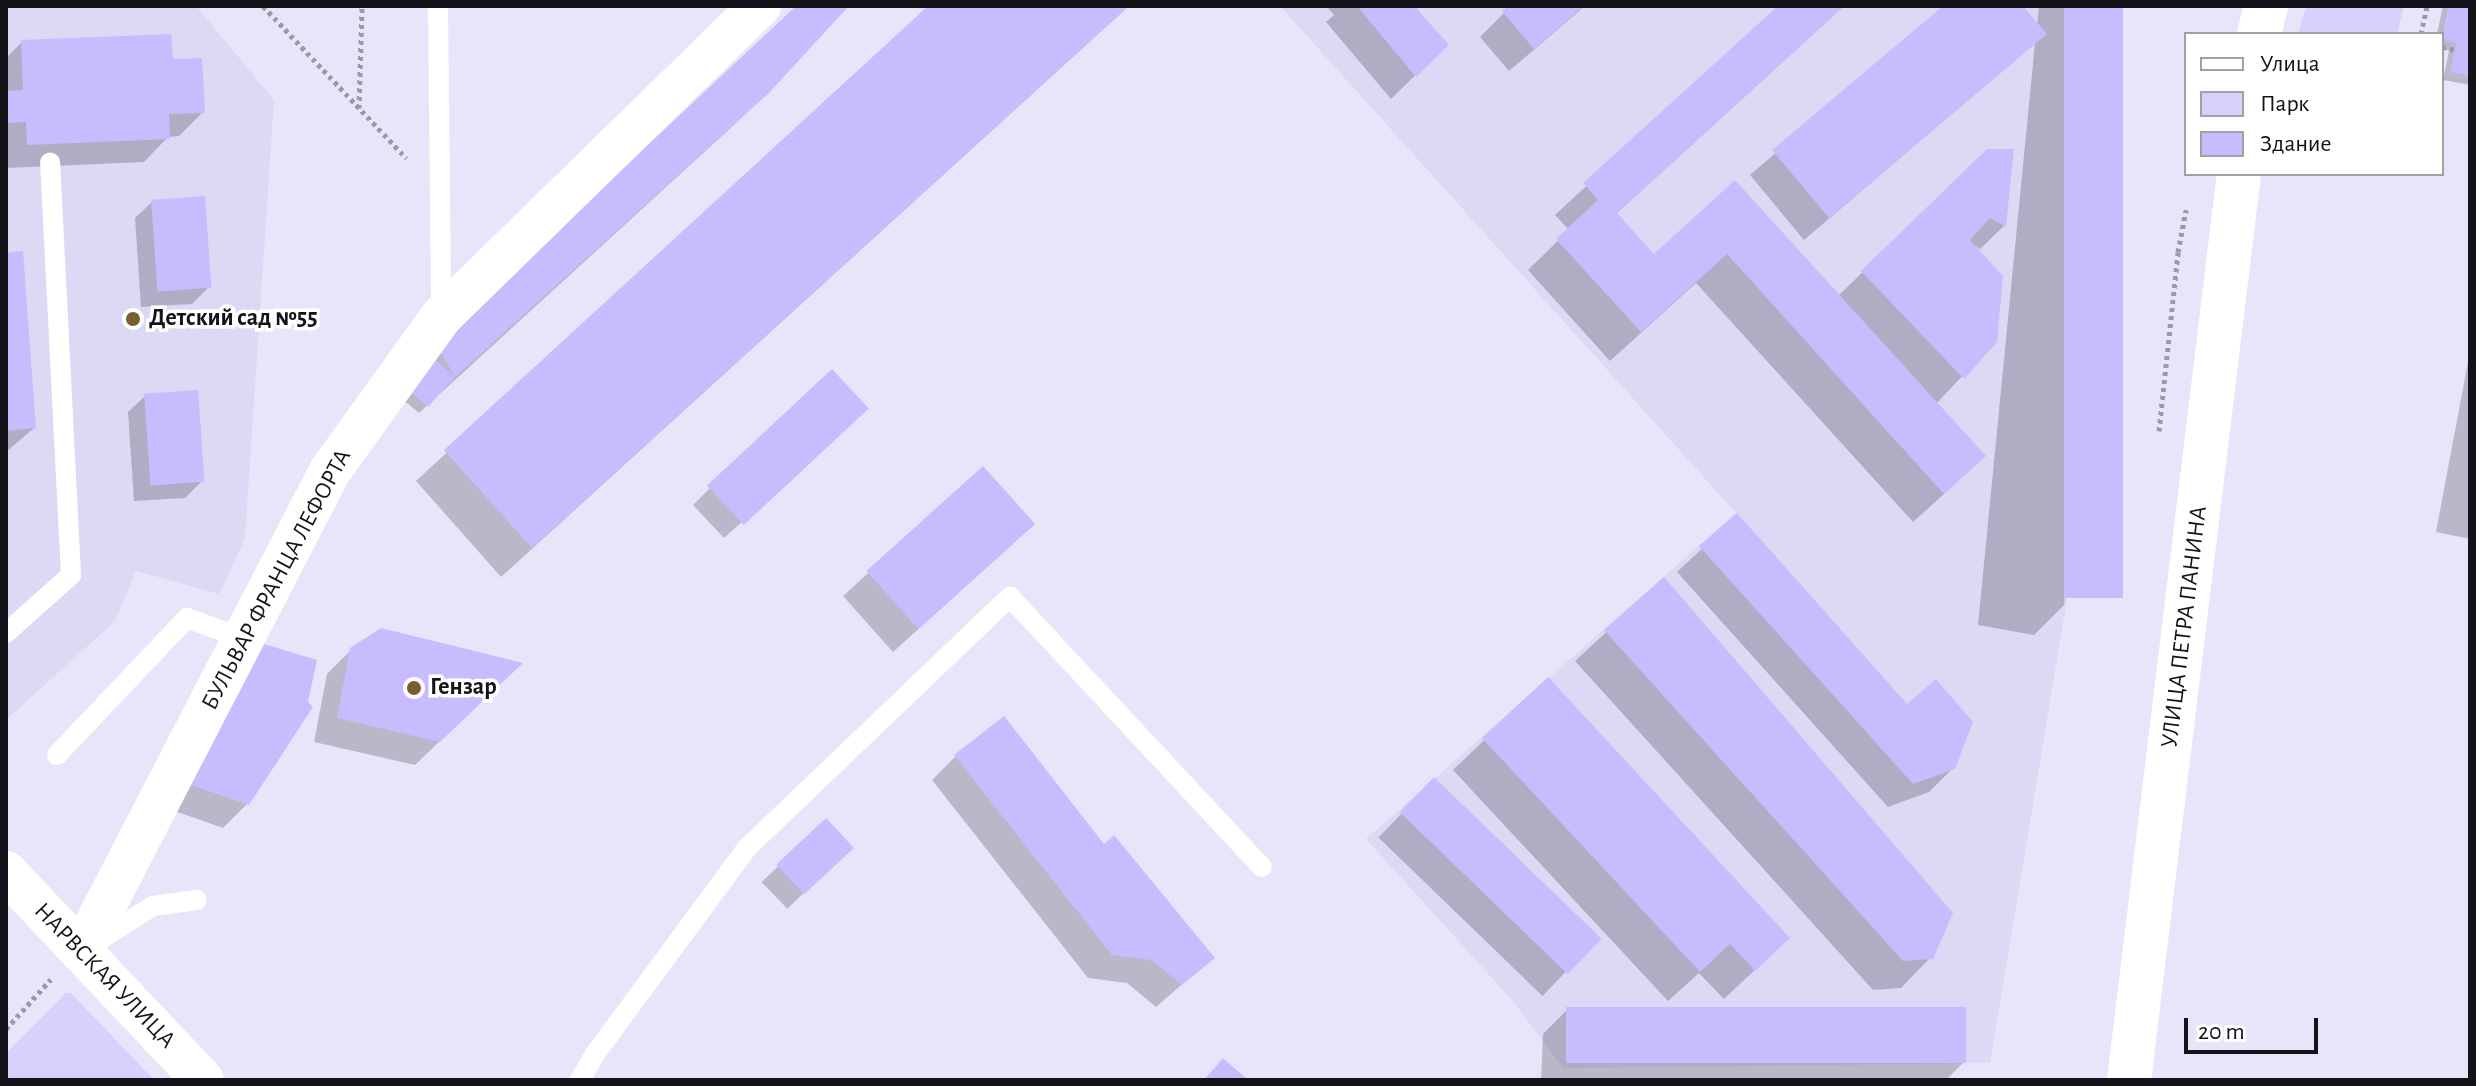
<!DOCTYPE html>
<meta charset="utf-8">
<style>
body{margin:0}
#map{position:relative;width:2476px;height:1086px;overflow:hidden;background:#e8e5fa;font-family:"Alegreya Sans",sans-serif}
div>[style]{position:absolute}
.built>*{inset:0;background:#ddd8f4}
.green>*{inset:0;background:#d8d1fd}
.shadow>*{inset:0;background:#0003;transform-origin:0 0}
.building>*{inset:0;background:#c8bcff;transform-origin:0 0}
.path>*{height:5px;margin-top:-2.5px;transform-origin:0;background:repeating-linear-gradient(90deg,#9b98a8 0 4px,transparent 0 8px)}
.lane>*{height:20px;margin:-10px;padding:0 10px;transform-origin:10px;border-radius:10px;background:#fff}
.street>*{height:42px;margin:-21px;padding:0 21px;transform-origin:21px;border-radius:21px;background:#fff}
.secondary>*{height:44px;margin:-22px;padding:0 22px;transform-origin:22px;border-radius:22px;background:#fff}
.dots>*{width:22px;height:22px;translate:-50% -50%;box-sizing:border-box;border:4px solid #fff;border-radius:50%}
span{translate:-50% -50%;white-space:nowrap;text-align:center;line-height:1.15;-webkit-text-stroke:7px #fff;paint-order:stroke}
.poi-label{font-size:24px;color:#15131a;font-weight:700}
.left{translate:0 -50%;text-align:left}
.street-label{font-size:24px;color:#15131a}
.frame{position:absolute;inset:0;border:8px solid #15131a;pointer-events:none}
.legend{position:absolute;left:2184px;top:32px;width:260px;height:144px;box-sizing:border-box;background:#fff;border:2px solid #a1a1a3;margin:0;padding:10px 14px;list-style:none;font-size:24px;color:#15131a}
.legend li{display:flex;align-items:center;gap:16px;height:40px}
.legend b{width:40px;border:2px solid #a1a1a3}
.scale{position:absolute;left:2184px;top:1018px;width:134px;height:36px;box-sizing:border-box;border:4px solid #15131a;border-top:0;padding-left:10px;font-size:24px;line-height:28px;white-space:nowrap;color:#15131a;-webkit-text-stroke:6px #fff;paint-order:stroke}
</style>
<div id="map">
<div class="built">
<div style="clip-path:polygon(6px 6px,196px 6px,274px 100px,245px 538px,219px 594px,136px 571px,115px 621px,6px 720px)"></div>
<div style="clip-path:polygon(1280px 6px,2123px 6px,2066px 605px,1990px 1063px,1563px 1068px,1512px 1000px,1366px 839px,1736px 513px)"></div>
</div>
<div class="green">
<div style="clip-path:polygon(2306px 6px,2404px 6px,2397px 34px,2298px 34px)"></div>
<div style="clip-path:polygon(66px 993px,71px 993px,154px 1080px,6px 1080px,6px 1053px)"></div>
</div>
<div class="shadow">
<div style="clip-path:polygon(798px 6px,846px 6px,735px 124px,419px 413px,401px 398px,407px 376px)"></div>
<div style="clip-path:polygon(931px 6px,1129px 6px,501px 577px,416px 481px)"></div>
<div style="clip-path:polygon(1326px 6px,1420px 6px,1416px 10px,1446px 45px,1391px 99px,1326px 22px,1334px 15px)"></div>
<div style="clip-path:polygon(1511px 6px,1585px 6px,1509px 71px,1480px 37px)"></div>
<div style="clip-path:polygon(1781px 6px,1844px 6px,1616px 214px,1654px 257px,1735px 183px,1838px 296px,1988px 151px,2004px 226px,1980px 249px,1974px 245px,1995px 341px,1936px 404px,1953px 486px,1913px 522px,1696px 283px,1610px 361px,1528px 270px,1569px 230px,1555px 215px)"></div>
<div style="clip-path:polygon(1946px 6px,2021px 6px,2037px 25px,2039px 6px,2121px 6px,2064px 605px,2034px 635px,1978px 625px,2035px 43px,1804px 240px,1750px 175px)"></div>
<div style="clip-path:polygon(2443px 6px,2470px 6px,2470px 85px,2443px 80px,2449px 51px,2442px 49px,2442px 34px,2437px 34px)"></div>
<div style="clip-path:polygon(22px 42px,171px 61px,203px 112px,179px 136px,168px 137px,144px 162px,6px 168px,6px 58px)"></div>
<div style="clip-path:polygon(152px 202px,209px 287px,192px 304px,141px 307px,135px 218px)"></div>
<div style="clip-path:polygon(6px 255px,34px 428px,6px 452px)"></div>
<div style="clip-path:polygon(2470px 351px,2470px 539px,2436px 532px)"></div>
<div style="clip-path:polygon(145px 396px,202px 481px,185px 498px,134px 501px,128px 412px)"></div>
<div style="clip-path:polygon(850px 425px,724px 538px,693px 505px,710px 488px)"></div>
<div style="clip-path:polygon(982px 469px,1008px 548px,893px 652px,843px 596px)"></div>
<div style="clip-path:polygon(1737px 516px,1953px 768px,1929px 792px,1888px 807px,1677px 572px)"></div>
<div style="clip-path:polygon(1664px 579px,1931px 957px,1901px 988px,1873px 990px,1575px 661px)"></div>
<div style="clip-path:polygon(265px 646px,247px 804px,223px 828px,169px 809px)"></div>
<div style="clip-path:polygon(352px 649px,496px 687px,415px 765px,314px 742px,327px 674px)"></div>
<div style="clip-path:polygon(1548px 679px,1758px 967px,1724px 999px,1699px 973px,1668px 1001px,1453px 770px)"></div>
<div style="clip-path:polygon(956px 756px,1103px 846px,1212px 958px,1156px 1007px,1127px 983px,1088px 978px,932px 780px)"></div>
<div style="left:1434px;top:780px;width:228px;height:80px;rotate:44deg"></div>
<div style="left:825px;top:821px;width:37px;height:88px;rotate:46deg"></div>
<div style="clip-path:polygon(1567px 1010px,1964px 1062px,1946px 1080px,1541px 1080px,1543px 1034px)"></div>
</div>
<div class="building">
<div style="clip-path:polygon(796px 6px,849px 6px,768px 94px,455px 377px,428px 407px,408px 389px,435px 360px,455px 377px,436px 344px)"></div>
<div style="clip-path:polygon(928px 6px,1129px 6px,532px 548px,444px 450px)"></div>
<div style="clip-path:polygon(1357px 6px,1420px 6px,1417px 9px,1449px 45px,1416px 77px)"></div>
<div style="clip-path:polygon(1508px 6px,1584px 6px,1534px 49px,1502px 11px)"></div>
<div style="clip-path:polygon(1778px 6px,1844px 6px,1617px 213px,1654px 254px,1735px 180px,1986px 456px,1944px 494px,1727px 254px,1641px 332px,1556px 239px,1598px 200px,1583px 183px)"></div>
<div style="clip-path:polygon(1943px 6px,2023px 6px,2047px 34px,1829px 218px,1772px 150px)"></div>
<div style="left:2064px;top:6px;width:59px;height:592px"></div>
<div style="clip-path:polygon(2448px 6px,2470px 6px,2470px 76px,2450px 72px,2456px 43px,2442px 40px)"></div>
<div style="clip-path:polygon(171px 34px,173px 59px,202px 58px,205px 113px,169px 114px,170px 139px,27px 145px,26px 122px,6px 123px,6px 91px,23px 90px,21px 40px)"></div>
<div style="clip-path:polygon(1987px 149px,2014px 149px,2006px 227px,1990px 218px,1970px 240px,2003px 276px,1997px 342px,1964px 379px,1861px 271px)"></div>
<div style="left:205px;top:196px;width:92px;height:54px;rotate:86deg"></div>
<div style="clip-path:polygon(23px 251px,36px 428px,6px 431px,6px 253px)"></div>
<div style="left:832px;top:369px;width:54px;height:171px;rotate:47deg"></div>
<div style="left:198px;top:390px;width:92px;height:54px;rotate:86deg"></div>
<div style="left:983px;top:466px;width:78px;height:157px;rotate:48deg"></div>
<div style="clip-path:polygon(1737px 513px,1907px 704px,1936px 679px,1973px 722px,1955px 769px,1913px 784px,1699px 546px)"></div>
<div style="clip-path:polygon(1664px 577px,1953px 913px,1933px 959px,1903px 961px,1604px 630px)"></div>
<div style="clip-path:polygon(381px 628px,523px 663px,440px 742px,337px 718px,350px 648px)"></div>
<div style="clip-path:polygon(264px 644px,317px 660px,308px 702px,313px 707px,249px 805px,191px 785px)"></div>
<div style="clip-path:polygon(1548px 677px,1790px 938px,1755px 971px,1730px 944px,1700px 972px,1482px 738px)"></div>
<div style="clip-path:polygon(1004px 716px,1104px 844px,1114px 835px,1215px 958px,1182px 985px,1151px 960px,1112px 955px,954px 755px)"></div>
<div style="left:1434px;top:777px;width:233px;height:49px;rotate:44deg"></div>
<div style="left:826px;top:818px;width:41px;height:68px;rotate:47deg"></div>
<div style="left:1966px;top:1007px;width:56px;height:400px;rotate:90deg"></div>
<div style="clip-path:polygon(1223px 1058px,1248px 1080px,1204px 1080px)"></div>
</div>
<div class="path">
<div style="left:263px;top:6px;width:209px;rotate:46.7deg"></div>
<div style="left:2421px;top:34px;width:29px;rotate:-78deg"></div>
<div style="left:2442px;top:47px;width:13px;rotate:13deg"></div>
<div style="left:359px;top:108px;width:102px;rotate:-88.3deg"></div>
<div style="left:2159px;top:431px;width:180px;rotate:-83.9deg"></div>
<div style="left:2178px;top:252px;width:43px;rotate:-79.2deg"></div>
<div style="left:6px;top:1029px;width:67px;rotate:-48deg"></div>
</div>
<div class="lane">
<div style="left:438px;top:6px;width:308px;rotate:89.4deg"></div>
<div style="left:6px;top:633px;width:87px;rotate:-41.7deg"></div>
<div style="left:71px;top:575px;width:413px;rotate:-92.9deg"></div>
<div style="left:57px;top:755px;width:189px;rotate:-46.5deg"></div>
<div style="left:187px;top:618px;width:61px;rotate:20.2deg"></div>
<div style="left:93px;top:944px;width:71px;rotate:-32.3deg"></div>
<div style="left:153px;top:906px;width:44px;rotate:-7.8deg"></div>
<div style="left:580px;top:1080px;width:30px;rotate:-60deg"></div>
<div style="left:595px;top:1054px;width:256px;rotate:-53.6deg"></div>
<div style="left:747px;top:848px;width:364px;rotate:-43.7deg"></div>
<div style="left:1010px;top:597px;width:369px;rotate:47deg"></div>
</div>
<div class="street">
<div style="left:6px;top:872px;width:286px;rotate:46.6deg"></div>
<div style="left:81px;top:952px;width:542px;rotate:-62.63deg"></div>
<div style="left:330px;top:471px;width:190px;rotate:-54.2deg"></div>
<div style="left:441px;top:317px;width:446px;rotate:-44.3deg"></div>
</div>
<div class="secondary">
<div style="left:2259px;top:34px;width:29px;rotate:-76deg"></div>
<div style="left:2129px;top:1080px;width:913px;rotate:-83.08deg"></div>
</div>
<div class="dots">
<div style="left:133px;top:319px;background:#775f2f"></div>
<div style="left:414px;top:688px;background:#775f2f"></div>
</div>
<div class="poi-label">
<span class="left" style="left:149px;top:319px">Детский сад №55</span>
<span class="left" style="left:430px;top:688px">Гензар</span>
</div>
<div class="street-label">
<span style="left:277px;top:580px;rotate:-62deg">БУЛЬВАР ФРАНЦА ЛЕФОРТА</span>
<span style="left:2185px;top:627px;rotate:-83deg">УЛИЦА ПЕТРА ПАНИНА</span>
<span style="left:104px;top:976px;rotate:46deg">НАРВСКАЯ УЛИЦА</span>
</div>
<div class="frame"></div>
<ul class="legend">
<li><b style="height:10px;background:#fff"></b>Улица</li>
<li><b style="height:22px;background:#d8d1fd"></b>Парк</li>
<li><b style="height:22px;background:#c8bcff"></b>Здание</li>
</ul>
<div class="scale">20 m</div>
</div>
